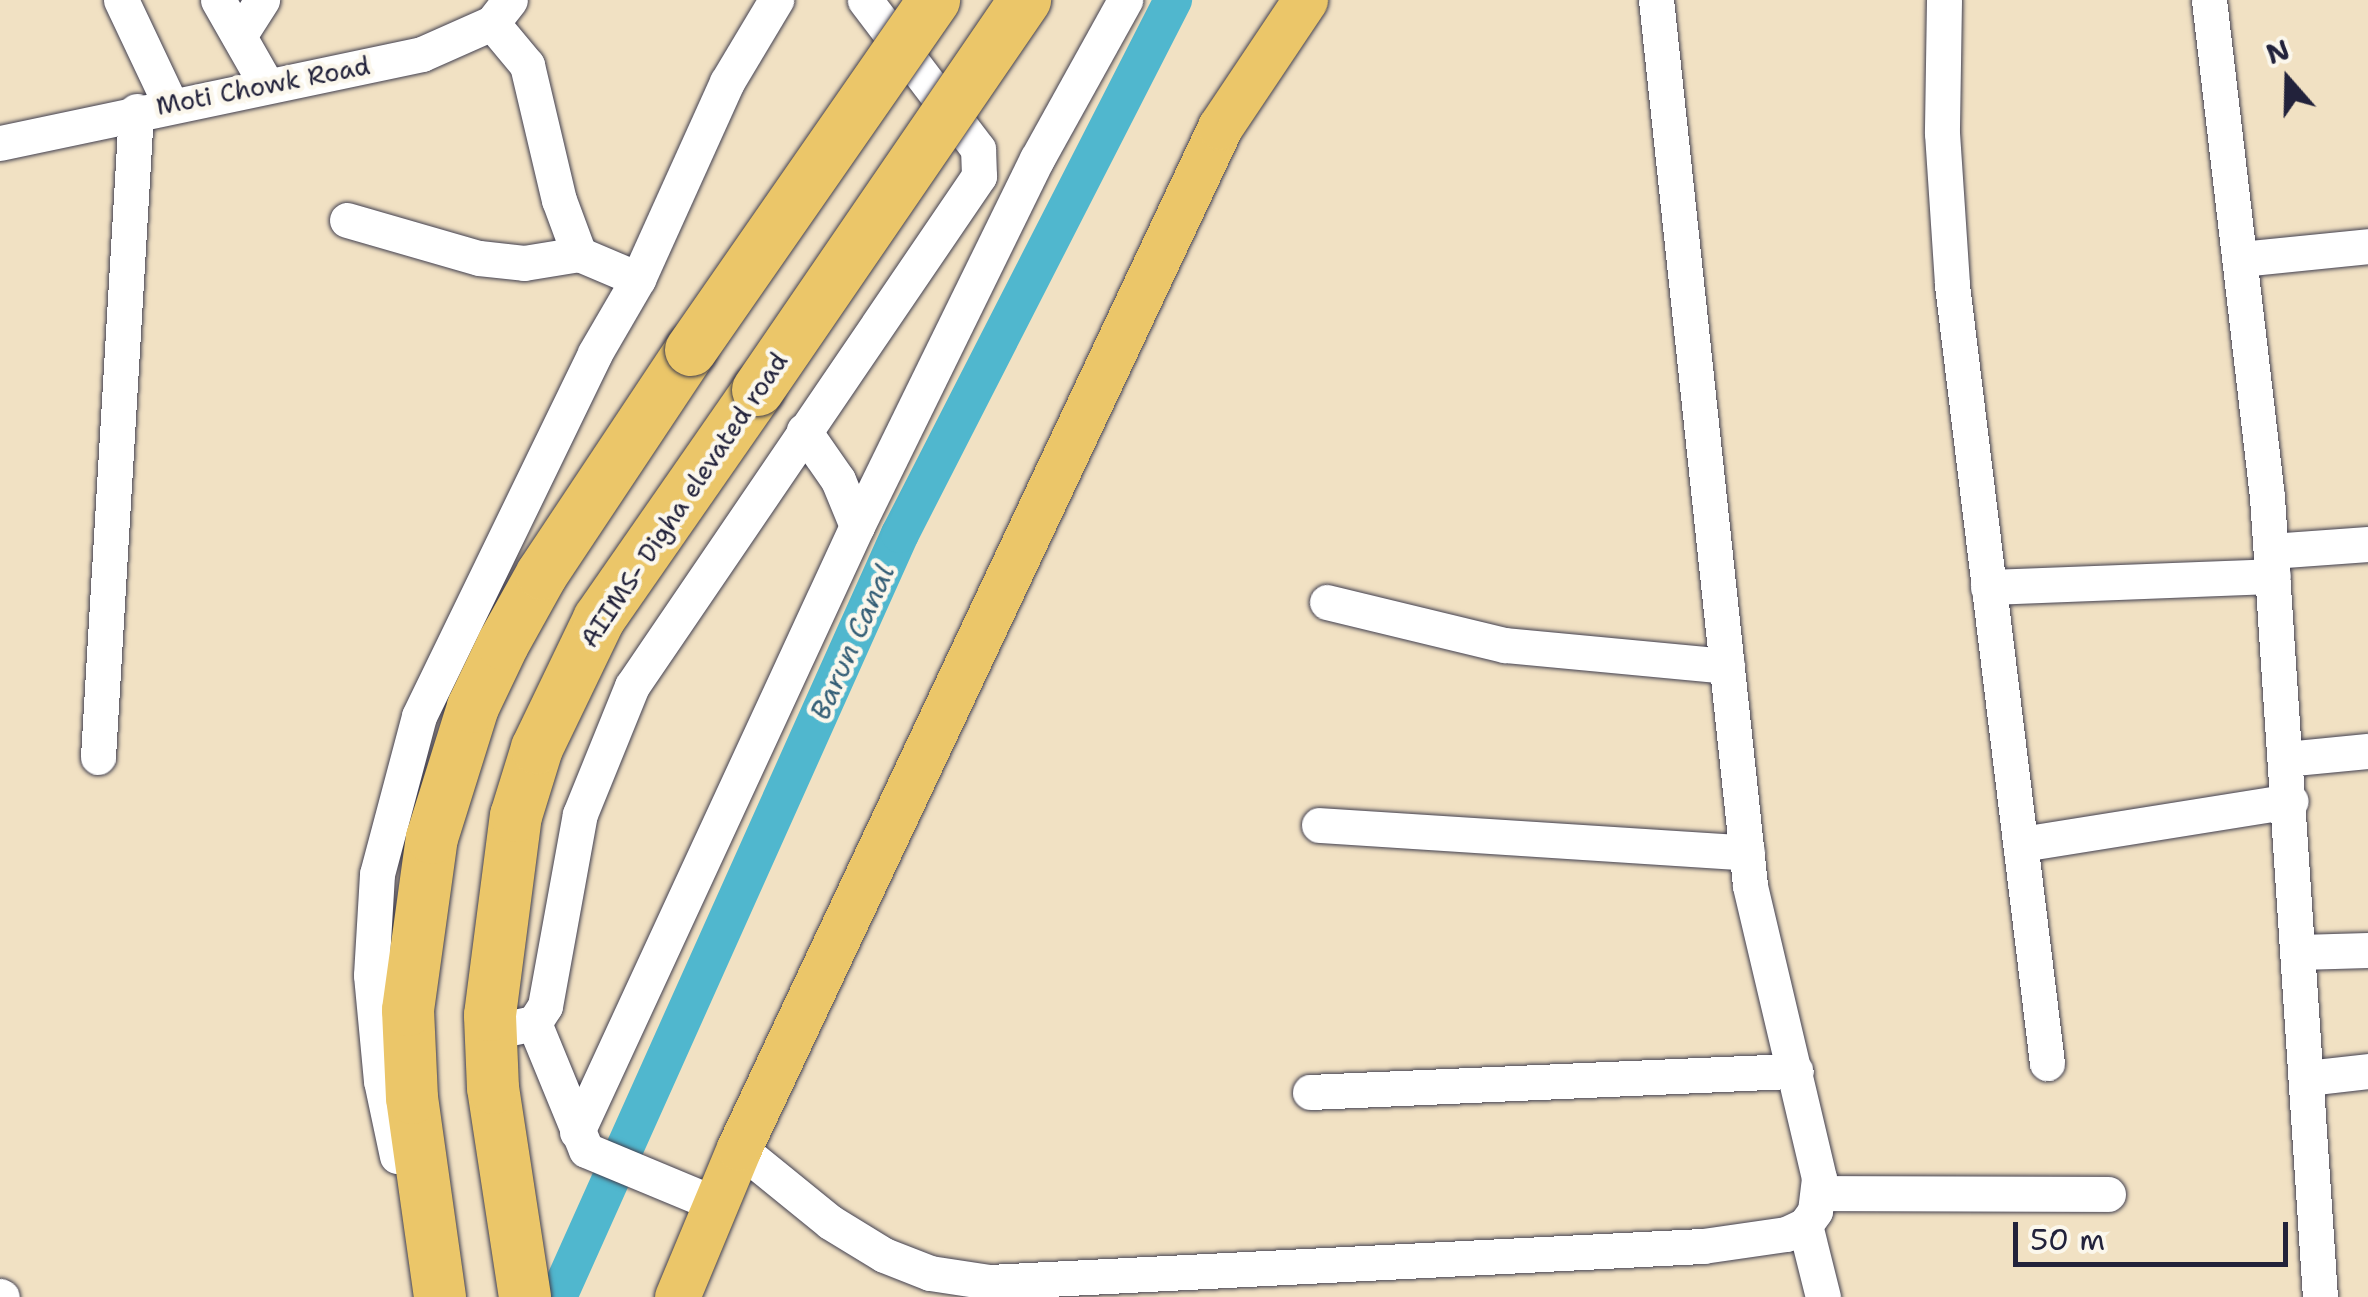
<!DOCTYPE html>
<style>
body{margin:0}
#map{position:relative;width:2368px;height:1297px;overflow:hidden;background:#f1e1c3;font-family:"Shantell Sans",sans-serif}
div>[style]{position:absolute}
.canal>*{height:38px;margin:-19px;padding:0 19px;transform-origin:19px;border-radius:19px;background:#50b7ce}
.roads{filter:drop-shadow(0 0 2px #413f4f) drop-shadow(0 0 2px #413f4f)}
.minor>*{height:35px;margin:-17.5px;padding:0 17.5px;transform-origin:17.5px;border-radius:17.5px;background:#fff}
.major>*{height:45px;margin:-22.5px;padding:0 22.5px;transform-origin:22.5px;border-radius:22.5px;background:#ebc669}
.highway>*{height:52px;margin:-26px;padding:0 26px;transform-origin:26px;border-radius:26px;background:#ebc669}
.bridges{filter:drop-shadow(0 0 2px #413f4f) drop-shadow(0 0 2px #413f4f)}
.highway-bridge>*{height:52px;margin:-26px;padding:0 26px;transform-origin:26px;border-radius:26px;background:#ebc669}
span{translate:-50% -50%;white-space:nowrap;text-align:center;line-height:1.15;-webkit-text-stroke:9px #fbf7ec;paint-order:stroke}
.street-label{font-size:25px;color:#22223b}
.water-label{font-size:28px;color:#345e76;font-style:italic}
.north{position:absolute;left:2238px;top:30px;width:100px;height:100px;-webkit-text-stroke:8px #fbf7ec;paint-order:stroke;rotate:340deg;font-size:28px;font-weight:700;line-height:40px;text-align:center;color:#22223b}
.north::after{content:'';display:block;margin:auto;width:35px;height:45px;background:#22223b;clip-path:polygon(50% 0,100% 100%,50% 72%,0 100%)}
.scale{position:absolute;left:2013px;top:1222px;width:275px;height:45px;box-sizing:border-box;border:5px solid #22223b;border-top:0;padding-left:12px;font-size:30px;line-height:35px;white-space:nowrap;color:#22223b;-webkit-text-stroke:8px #fbf7ec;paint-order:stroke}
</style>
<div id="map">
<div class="canal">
<div style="left:558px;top:1297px;width:836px;rotate:-65.86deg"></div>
<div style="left:900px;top:534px;width:600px;rotate:-62.92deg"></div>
</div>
<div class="roads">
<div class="minor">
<div style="left:121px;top:0;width:117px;rotate:64.7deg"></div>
<div style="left:218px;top:0;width:97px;rotate:60.3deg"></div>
<div style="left:1944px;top:0;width:133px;rotate:90.9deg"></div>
<div style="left:1942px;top:133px;width:152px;rotate:86.2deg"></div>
<div style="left:1952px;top:285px;width:784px;rotate:83.04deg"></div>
<div style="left:2209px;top:0;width:500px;rotate:83.34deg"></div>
<div style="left:2267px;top:497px;width:802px;rotate:86.21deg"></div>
<div style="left:492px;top:23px;width:55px;rotate:50.2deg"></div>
<div style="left:527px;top:65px;width:139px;rotate:76.7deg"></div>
<div style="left:559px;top:200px;width:58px;rotate:69.7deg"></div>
<div style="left:239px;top:36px;width:43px;rotate:-57.4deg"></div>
<div style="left:0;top:143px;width:431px;rotate:-11.9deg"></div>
<div style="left:422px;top:54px;width:77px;rotate:-23.9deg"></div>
<div style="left:492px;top:23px;width:29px;rotate:-52deg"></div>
<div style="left:347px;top:220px;width:137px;rotate:16.1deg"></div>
<div style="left:479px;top:258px;width:45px;rotate:6.3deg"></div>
<div style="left:524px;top:263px;width:56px;rotate:-9.3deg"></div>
<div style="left:579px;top:254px;width:64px;rotate:23deg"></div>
<div style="left:2241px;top:259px;width:128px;rotate:-5.8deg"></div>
<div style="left:857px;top:526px;width:409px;rotate:-63.9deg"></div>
<div style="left:1037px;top:159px;width:182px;rotate:-61deg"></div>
<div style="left:2271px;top:551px;width:97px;rotate:-4.1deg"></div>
<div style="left:1988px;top:587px;width:285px;rotate:-2.2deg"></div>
<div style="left:1327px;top:602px;width:183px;rotate:13.6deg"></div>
<div style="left:1505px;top:645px;width:223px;rotate:5.4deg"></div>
<div style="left:98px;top:757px;width:647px;rotate:-86.63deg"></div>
<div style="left:2286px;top:759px;width:82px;rotate:-5.6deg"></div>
<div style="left:1319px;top:825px;width:429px;rotate:3.7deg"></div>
<div style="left:2022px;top:844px;width:272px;rotate:-9.1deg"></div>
<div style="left:2299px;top:952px;width:69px;rotate:-1.7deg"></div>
<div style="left:534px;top:1023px;width:137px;rotate:67.7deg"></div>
<div style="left:586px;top:1150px;width:141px;rotate:22.6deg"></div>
<div style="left:491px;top:1032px;width:44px;rotate:-11.8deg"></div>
<div style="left:534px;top:1023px;width:20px;rotate:-57deg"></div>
<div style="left:545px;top:1006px;width:195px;rotate:-79.7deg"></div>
<div style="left:580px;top:814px;width:138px;rotate:-67.9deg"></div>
<div style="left:632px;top:686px;width:617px;rotate:-55.77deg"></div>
<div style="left:979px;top:176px;width:27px;rotate:-92deg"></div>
<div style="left:978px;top:149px;width:187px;rotate:-127.2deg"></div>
<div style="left:2307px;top:1078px;width:61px;rotate:-6.5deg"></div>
<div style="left:1310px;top:1092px;width:486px;rotate:-2.5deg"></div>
<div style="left:577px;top:1132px;width:668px;rotate:-65.2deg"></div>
<div style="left:857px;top:526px;width:50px;rotate:-112.4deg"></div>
<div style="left:838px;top:480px;width:60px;rotate:-124.8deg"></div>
<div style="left:739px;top:1148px;width:117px;rotate:39.1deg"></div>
<div style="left:830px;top:1222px;width:63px;rotate:31.4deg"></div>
<div style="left:884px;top:1255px;width:49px;rotate:21.4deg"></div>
<div style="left:930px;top:1273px;width:60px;rotate:8.7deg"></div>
<div style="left:989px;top:1282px;width:715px;rotate:-2.89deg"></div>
<div style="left:1703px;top:1246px;width:84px;rotate:-8.2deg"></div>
<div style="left:1786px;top:1234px;width:21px;rotate:-25deg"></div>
<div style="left:1805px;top:1225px;width:17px;rotate:-54deg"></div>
<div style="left:1815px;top:1211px;width:33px;rotate:-83deg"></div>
<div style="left:1819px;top:1178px;width:301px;rotate:-103.3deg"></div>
<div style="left:1750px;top:885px;width:890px;rotate:-96.06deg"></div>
<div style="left:397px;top:1156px;width:77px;rotate:-102deg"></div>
<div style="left:381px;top:1081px;width:106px;rotate:-95.4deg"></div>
<div style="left:371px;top:975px;width:101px;rotate:-86.6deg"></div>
<div style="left:377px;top:874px;width:163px;rotate:-75.1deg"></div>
<div style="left:419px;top:716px;width:403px;rotate:-64.1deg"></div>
<div style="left:595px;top:353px;width:86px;rotate:-59.8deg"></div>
<div style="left:638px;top:279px;width:216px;rotate:-65.7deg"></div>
<div style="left:727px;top:82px;width:96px;rotate:-59.1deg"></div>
<div style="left:1818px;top:1193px;width:290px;rotate:0.2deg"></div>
<div style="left:1805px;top:1225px;width:74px;rotate:76deg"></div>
<div style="left:0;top:1296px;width:2px;rotate:27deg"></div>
</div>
<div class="major">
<div style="left:677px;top:1297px;width:161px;rotate:-67.4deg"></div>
<div style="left:739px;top:1148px;width:1129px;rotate:-64.77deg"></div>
<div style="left:1220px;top:127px;width:153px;rotate:-56.2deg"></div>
</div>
<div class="highway">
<div style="left:440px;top:1297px;width:201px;rotate:-98deg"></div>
<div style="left:412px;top:1098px;width:88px;rotate:-92.6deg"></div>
<div style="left:408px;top:1010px;width:174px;rotate:-82.1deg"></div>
<div style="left:432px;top:838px;width:137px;rotate:-72.6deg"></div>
<div style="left:473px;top:707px;width:70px;rotate:-64.5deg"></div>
<div style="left:503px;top:644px;width:80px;rotate:-60.9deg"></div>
<div style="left:542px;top:574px;width:269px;rotate:-56.4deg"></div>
<div style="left:525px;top:1297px;width:211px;rotate:-98.7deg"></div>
<div style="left:493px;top:1088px;width:73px;rotate:-92.4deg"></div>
<div style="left:490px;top:1015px;width:201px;rotate:-82.6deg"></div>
<div style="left:516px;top:816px;width:71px;rotate:-72.8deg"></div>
<div style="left:537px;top:748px;width:143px;rotate:-64.3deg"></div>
<div style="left:599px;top:619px;width:279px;rotate:-55.2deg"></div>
</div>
</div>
<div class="bridges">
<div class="highway-bridge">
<div style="left:691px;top:350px;width:426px;rotate:-55.2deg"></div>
<div style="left:758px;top:390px;width:473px;rotate:-55.6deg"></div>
</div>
</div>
<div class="street-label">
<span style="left:263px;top:86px;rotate:-11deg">Moti Chowk Road</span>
<span style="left:684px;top:500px;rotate:-56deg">AIIMS- Digha elevated road</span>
</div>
<div class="water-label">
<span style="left:852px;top:642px;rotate:-66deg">Barun Canal</span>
</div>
<div class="north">N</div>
<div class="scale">50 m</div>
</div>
